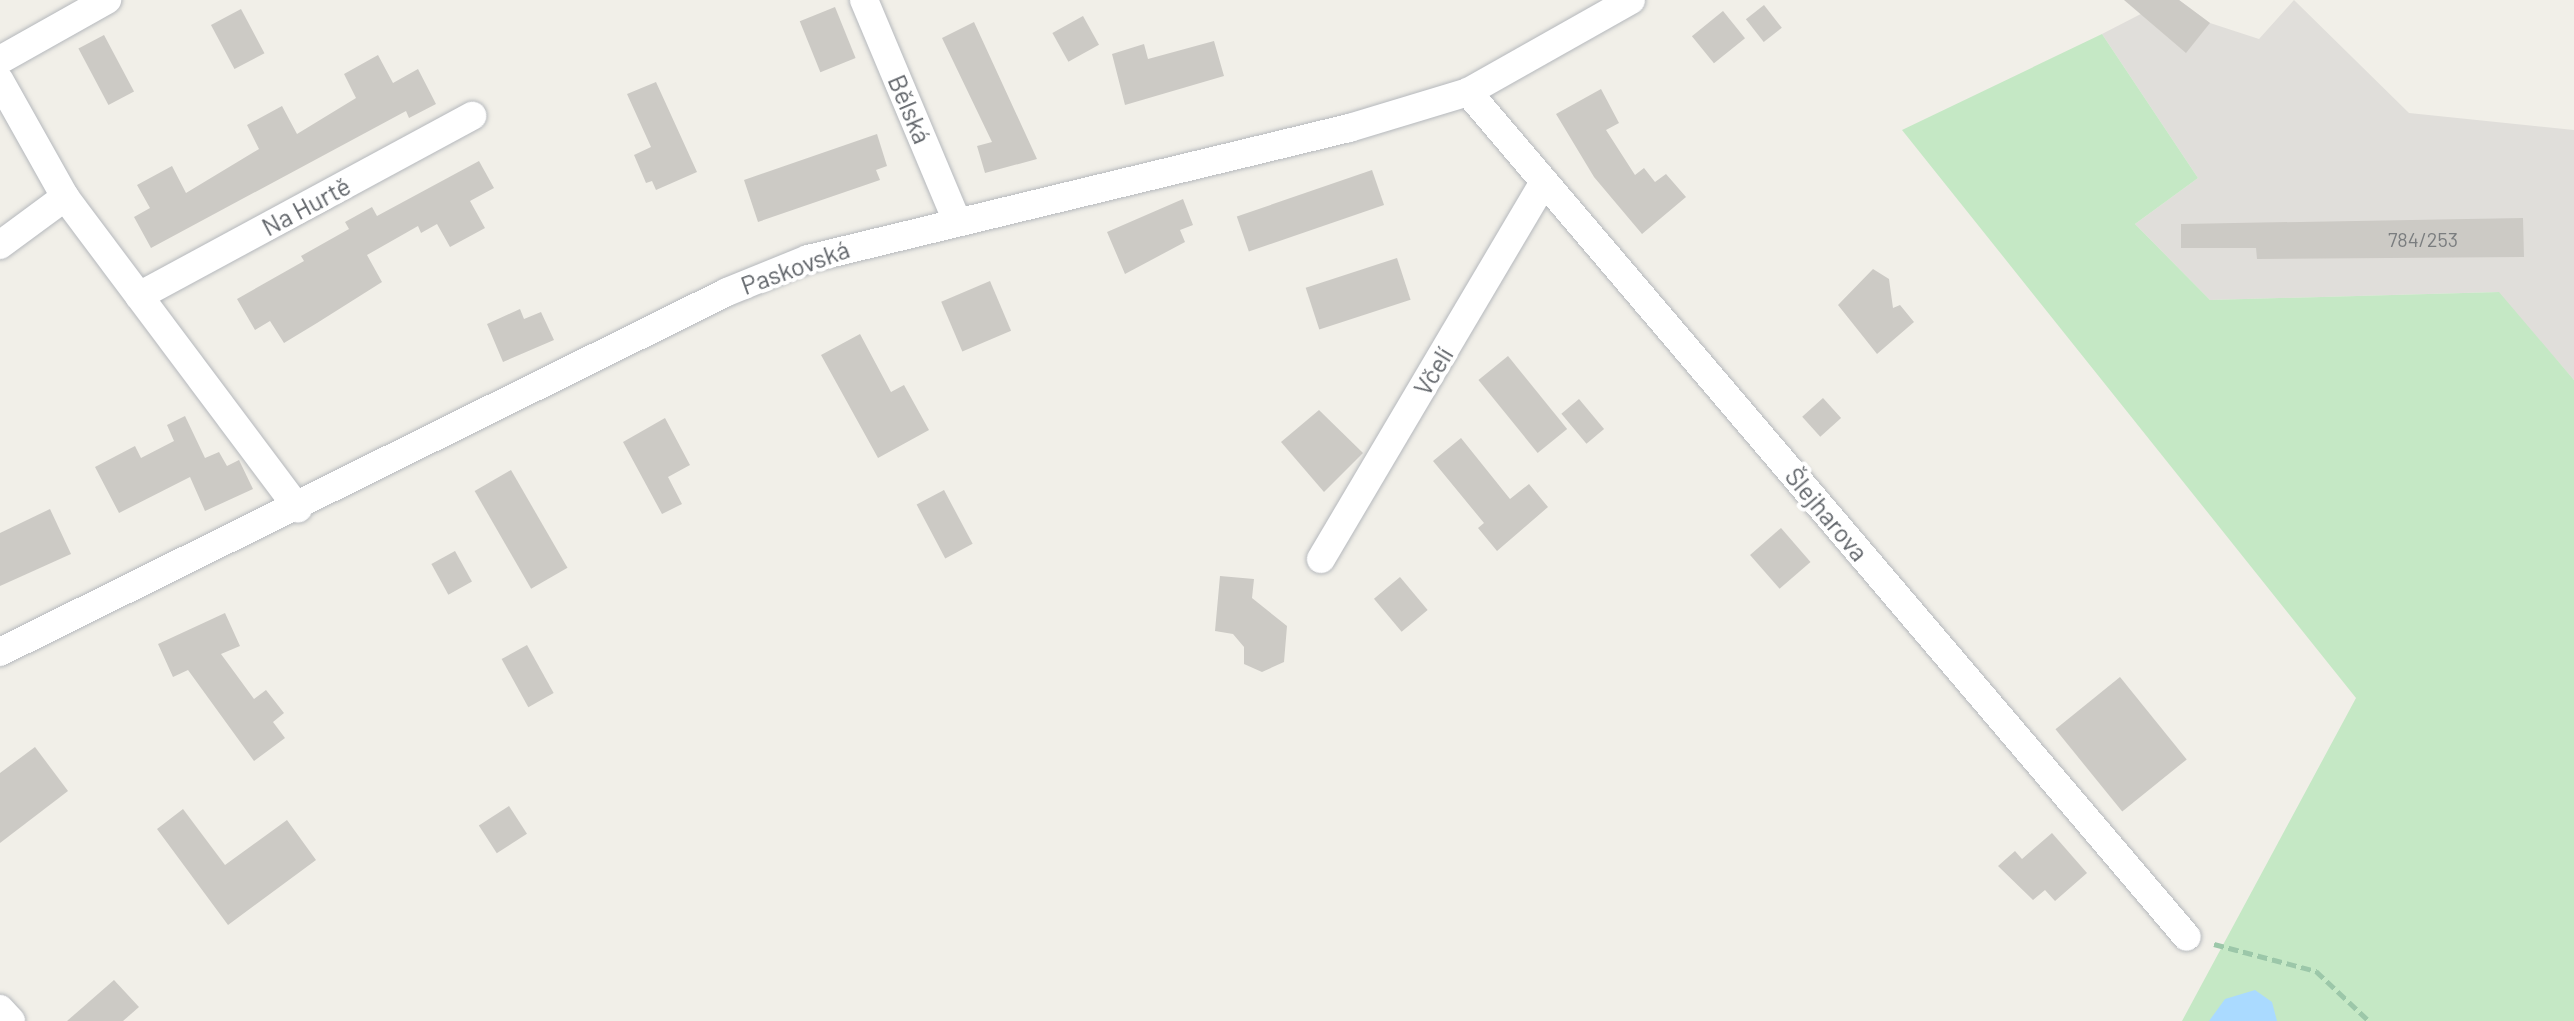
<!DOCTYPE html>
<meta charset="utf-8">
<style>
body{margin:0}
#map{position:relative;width:2574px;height:1021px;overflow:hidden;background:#f1efe8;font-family:Barlow,sans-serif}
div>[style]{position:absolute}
.industrial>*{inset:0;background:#e0deda}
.green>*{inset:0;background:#c5e8c5}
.water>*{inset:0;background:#aadaff}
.building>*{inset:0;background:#cccac5;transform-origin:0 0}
.path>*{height:5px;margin-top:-2.5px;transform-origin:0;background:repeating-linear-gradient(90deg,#9cc7a9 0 10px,transparent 0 15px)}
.roads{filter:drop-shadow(0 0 2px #b5b8bc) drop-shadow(0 0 2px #b5b8bc)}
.minor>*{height:28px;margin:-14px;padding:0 14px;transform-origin:14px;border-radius:14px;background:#fff}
span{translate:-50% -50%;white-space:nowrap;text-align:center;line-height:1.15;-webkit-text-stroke:8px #fff;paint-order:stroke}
.number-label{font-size:20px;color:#7a7d7f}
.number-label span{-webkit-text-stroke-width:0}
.street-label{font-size:25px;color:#5f6368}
</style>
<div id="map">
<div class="industrial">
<div style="clip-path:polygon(2168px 0,2179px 0,2210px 23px,2259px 39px,2294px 0,2409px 113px,2574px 130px,2574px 380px,2498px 292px,2210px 300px,2135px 224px,2198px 178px,2102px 34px)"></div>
</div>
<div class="green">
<div style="clip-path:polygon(2102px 34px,2198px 178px,2135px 224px,2210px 300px,2499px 292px,2574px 380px,2574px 1021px,2182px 1021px,2356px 698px,1902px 130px)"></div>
</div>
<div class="water">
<div style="clip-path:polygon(2255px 990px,2272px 1002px,2277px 1021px,2209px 1021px,2225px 999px)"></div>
</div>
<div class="building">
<div style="clip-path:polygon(2124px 0,2179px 0,2210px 23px,2186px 53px)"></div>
<div style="left:1764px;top:5px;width:29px;height:23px;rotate:52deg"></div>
<div style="left:835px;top:7px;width:55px;height:38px;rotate:68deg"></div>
<div style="left:241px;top:9px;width:50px;height:34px;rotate:62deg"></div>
<div style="left:1723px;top:11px;width:35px;height:40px;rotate:51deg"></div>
<div style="left:1083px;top:16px;width:33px;height:35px;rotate:61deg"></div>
<div style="clip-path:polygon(974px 22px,1037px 159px,985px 173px,977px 146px,992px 142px,942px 38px)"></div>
<div style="left:104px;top:35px;width:64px;height:29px;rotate:62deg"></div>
<div style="clip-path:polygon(1214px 41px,1224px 76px,1125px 105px,1112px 54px,1144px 44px,1148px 59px)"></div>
<div style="clip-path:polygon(378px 55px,393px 83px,418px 69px,436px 104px,409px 118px,406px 111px,151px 248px,134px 217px,150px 208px,137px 185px,172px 166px,186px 193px,259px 149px,247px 125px,282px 106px,297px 134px,356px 98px,344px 74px)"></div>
<div style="clip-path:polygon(656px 82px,697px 172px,656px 190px,652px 181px,646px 183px,634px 155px,651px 147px,627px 94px)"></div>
<div style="clip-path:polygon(1601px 89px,1619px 123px,1606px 130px,1635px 175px,1644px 168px,1655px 182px,1666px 174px,1686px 197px,1642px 234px,1594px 177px,1556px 114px)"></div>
<div style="clip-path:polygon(877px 134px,887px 166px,876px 170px,880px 180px,758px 222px,744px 180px)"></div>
<div style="clip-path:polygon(479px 161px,494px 188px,470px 201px,485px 228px,450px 247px,437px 224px,421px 233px,418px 226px,367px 255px,382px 282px,317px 323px,284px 343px,270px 321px,255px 330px,237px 299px,304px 261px,301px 256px,349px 229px,345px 222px,372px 207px,377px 216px)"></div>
<div style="left:1372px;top:170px;width:37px;height:143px;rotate:71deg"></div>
<div style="clip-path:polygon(1183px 199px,1193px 225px,1180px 230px,1185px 242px,1125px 274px,1107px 232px)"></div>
<div style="clip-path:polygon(2523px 218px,2524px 257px,2257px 259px,2256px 248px,2181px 248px,2181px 224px)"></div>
<div style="left:1397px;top:258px;width:44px;height:96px;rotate:72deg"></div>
<div style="clip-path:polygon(1873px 269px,1889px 279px,1893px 308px,1900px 305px,1914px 322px,1877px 354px,1838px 305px)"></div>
<div style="left:990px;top:281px;width:54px;height:53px;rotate:67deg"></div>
<div style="clip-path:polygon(520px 309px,524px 319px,541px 312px,554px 340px,503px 362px,487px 324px)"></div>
<div style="clip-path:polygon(860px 334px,891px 392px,904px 385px,929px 430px,878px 458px,821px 355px)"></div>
<div style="left:1508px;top:356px;width:94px;height:38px;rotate:51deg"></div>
<div style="left:1823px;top:398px;width:27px;height:28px;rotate:48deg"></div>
<div style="left:1579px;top:399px;width:39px;height:23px;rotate:50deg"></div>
<div style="clip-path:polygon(1319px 410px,1363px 453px,1324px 492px,1281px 442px)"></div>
<div style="clip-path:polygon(185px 416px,205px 458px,219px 452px,227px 466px,239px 460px,253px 489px,205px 511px,190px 477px,119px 513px,95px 467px,135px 446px,141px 458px,174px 441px,167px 425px)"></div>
<div style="clip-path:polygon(665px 418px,690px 465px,668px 477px,682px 504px,662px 514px,623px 442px)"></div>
<div style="clip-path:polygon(1461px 438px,1510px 499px,1529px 484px,1548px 507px,1497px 551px,1478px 528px,1484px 523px,1433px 461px)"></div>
<div style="left:511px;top:470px;width:113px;height:42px;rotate:60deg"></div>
<div style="left:944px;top:490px;width:61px;height:31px;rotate:62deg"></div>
<div style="clip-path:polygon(50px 509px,71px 554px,0 586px,0 533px)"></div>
<div style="left:1781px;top:528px;width:45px;height:41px;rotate:49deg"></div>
<div style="left:455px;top:551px;width:35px;height:27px;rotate:61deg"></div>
<div style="clip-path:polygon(1220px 576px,1254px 579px,1252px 598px,1287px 626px,1284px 662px,1262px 672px,1244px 664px,1244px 647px,1233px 634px,1215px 631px)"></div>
<div style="left:1400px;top:577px;width:43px;height:34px;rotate:50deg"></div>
<div style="clip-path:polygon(225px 613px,240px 646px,221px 654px,254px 699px,266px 690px,284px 713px,273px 722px,285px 738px,254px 761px,188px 670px,173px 677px,158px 644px)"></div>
<div style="left:527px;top:645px;width:55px;height:29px;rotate:61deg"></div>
<div style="left:2120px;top:677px;width:106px;height:83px;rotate:51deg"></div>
<div style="clip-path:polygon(35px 747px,68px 791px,0 843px,0 773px)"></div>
<div style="left:509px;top:806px;width:33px;height:36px;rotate:57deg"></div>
<div style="clip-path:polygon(183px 809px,225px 865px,287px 820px,316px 860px,228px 925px,157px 829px)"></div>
<div style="clip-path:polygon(2052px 833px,2087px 873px,2055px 901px,2045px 890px,2033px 900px,1998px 866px,2015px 851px,2022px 859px)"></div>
<div style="clip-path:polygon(114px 980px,139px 1007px,123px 1021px,67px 1021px)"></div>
</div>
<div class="path">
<div style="left:2214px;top:944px;width:106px;rotate:14.8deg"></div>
<div style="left:2316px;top:971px;width:73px;rotate:43.3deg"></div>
</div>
<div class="roads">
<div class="minor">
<div style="left:864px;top:0;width:238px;rotate:67.2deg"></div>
<div style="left:0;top:60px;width:123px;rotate:-29.3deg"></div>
<div style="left:0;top:81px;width:133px;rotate:60.7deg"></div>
<div style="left:65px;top:197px;width:389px;rotate:53.2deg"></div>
<div style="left:1468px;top:92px;width:1109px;rotate:49.61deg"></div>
<div style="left:0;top:245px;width:81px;rotate:-36.4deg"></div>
<div style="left:139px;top:296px;width:379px;rotate:-28.4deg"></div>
<div style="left:1321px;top:559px;width:438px;rotate:-59.4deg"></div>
<div style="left:0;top:652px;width:811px;rotate:-26.34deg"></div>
<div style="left:727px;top:292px;width:87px;rotate:-22.2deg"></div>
<div style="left:808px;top:259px;width:557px;rotate:-13.61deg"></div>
<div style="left:1349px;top:128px;width:124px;rotate:-16.8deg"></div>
<div style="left:1468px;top:92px;width:187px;rotate:-29.4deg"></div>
<div style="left:0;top:1009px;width:16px;rotate:47deg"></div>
</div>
</div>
<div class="number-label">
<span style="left:2423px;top:239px">784/253</span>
</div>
<div class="street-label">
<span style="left:910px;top:109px;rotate:67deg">Bělská</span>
<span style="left:306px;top:206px;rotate:-28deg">Na Hurtě</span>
<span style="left:795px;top:267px;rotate:-20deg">Paskovská</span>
<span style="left:1433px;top:371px;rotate:-59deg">Včelí</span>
<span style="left:1827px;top:514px;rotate:50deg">Šlejharova</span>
</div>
</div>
